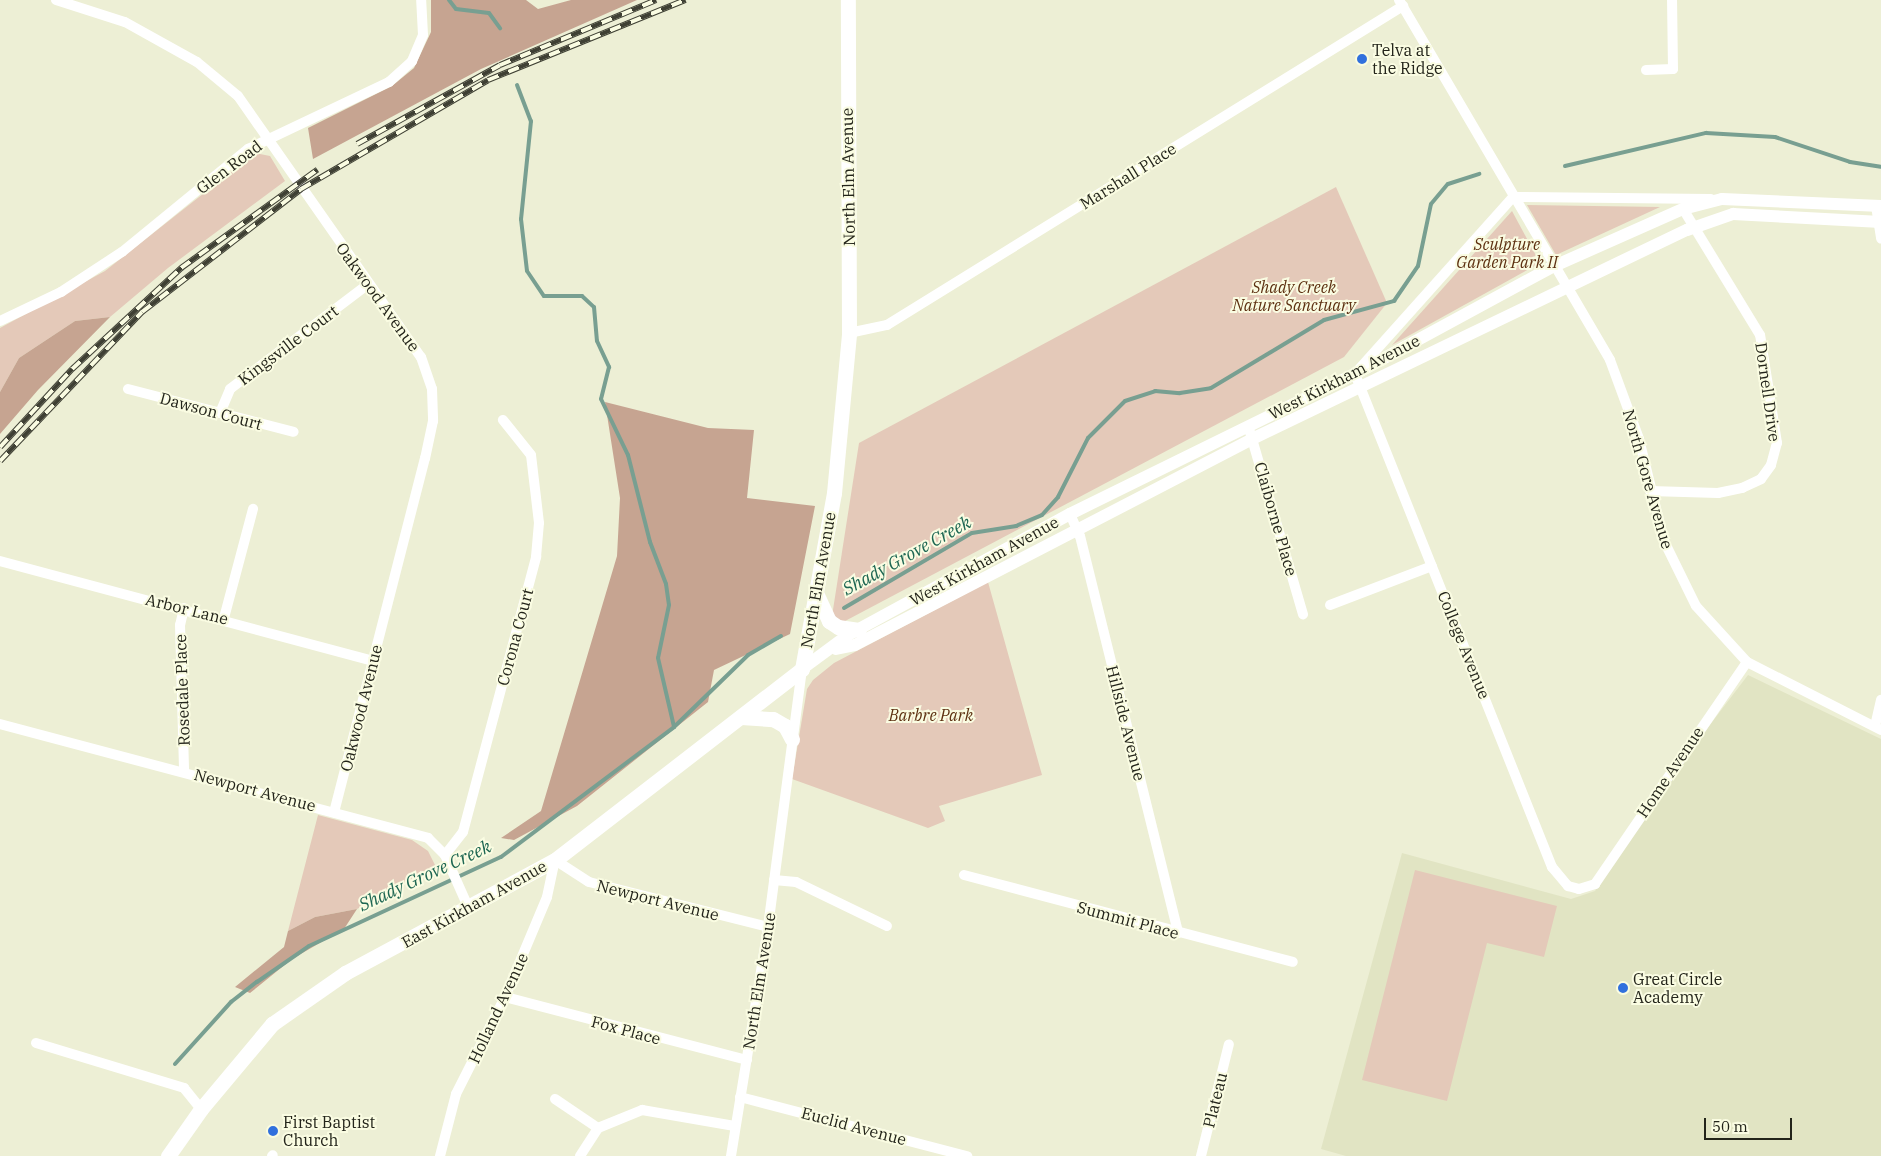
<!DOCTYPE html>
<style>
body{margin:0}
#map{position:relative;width:1881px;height:1156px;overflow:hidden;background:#edefd5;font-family:"IBM Plex Serif",serif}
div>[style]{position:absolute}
.built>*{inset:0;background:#e1e4c3}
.green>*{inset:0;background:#e4c9b9}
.forest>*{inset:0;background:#c6a491}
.stream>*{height:4px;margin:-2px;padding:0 2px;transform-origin:2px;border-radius:2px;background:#789f91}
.minor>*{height:10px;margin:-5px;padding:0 5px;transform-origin:5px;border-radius:5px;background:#fff}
.tertiary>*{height:12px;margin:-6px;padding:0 6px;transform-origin:6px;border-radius:6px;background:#fff}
.secondary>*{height:15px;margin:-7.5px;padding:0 7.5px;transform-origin:7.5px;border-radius:7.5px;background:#fff}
.rail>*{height:5.5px;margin-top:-2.75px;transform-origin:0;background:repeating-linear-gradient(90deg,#fafce2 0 11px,#3f4034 0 22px);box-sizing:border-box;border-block:1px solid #3f4034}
.dots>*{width:14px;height:14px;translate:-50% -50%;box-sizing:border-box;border:2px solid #fafce2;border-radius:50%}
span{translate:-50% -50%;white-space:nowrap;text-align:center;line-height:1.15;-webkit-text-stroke:4px #fafce2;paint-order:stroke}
.poi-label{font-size:16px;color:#23241a}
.left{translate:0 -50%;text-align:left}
.street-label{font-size:16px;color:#23241a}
.park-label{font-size:16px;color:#5d3011;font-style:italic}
.water-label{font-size:18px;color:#1d6652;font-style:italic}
.scale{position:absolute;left:1704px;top:1118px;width:88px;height:22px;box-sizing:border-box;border:2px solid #23241a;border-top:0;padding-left:6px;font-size:15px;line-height:18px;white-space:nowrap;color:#23241a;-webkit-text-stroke:4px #fafce2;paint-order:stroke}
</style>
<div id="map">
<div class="built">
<div style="clip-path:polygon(1748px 675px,1881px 739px,1881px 1156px,1346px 1156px,1321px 1149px,1402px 853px,1571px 899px,1595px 891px,1670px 777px)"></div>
</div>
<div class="green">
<div style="clip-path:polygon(255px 153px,270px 156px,285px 181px,168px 268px,110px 317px,75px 321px,19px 358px,0 392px,0 328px,105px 271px)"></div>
<div style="clip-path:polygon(1336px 187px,1387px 303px,1344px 357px,830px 629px,859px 443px)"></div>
<div style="clip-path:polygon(1527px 205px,1660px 207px,1556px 255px)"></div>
<div style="clip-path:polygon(1512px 211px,1540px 263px,1392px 345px)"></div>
<div style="clip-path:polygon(988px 582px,1042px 775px,939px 806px,945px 821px,928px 828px,792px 779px,807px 689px,813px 680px,834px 663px)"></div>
<div style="clip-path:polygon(318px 815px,412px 840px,428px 851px,437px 869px,423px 872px,357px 909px,315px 917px,288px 931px)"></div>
<div style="clip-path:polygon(1415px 870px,1557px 906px,1544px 957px,1487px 943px,1447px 1101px,1362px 1080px)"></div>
</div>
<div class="forest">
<div style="clip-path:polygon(431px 0,526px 0,538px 9px,571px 0,637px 0,481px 69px,313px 159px,308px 128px,392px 86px,414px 68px,431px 32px)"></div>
<div style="clip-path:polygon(110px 317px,38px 390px,0 434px,0 392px,19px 358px,75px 321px)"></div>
<div style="clip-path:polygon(605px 402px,708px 428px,754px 430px,747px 498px,815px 506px,790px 634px,714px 670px,708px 702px,577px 806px,514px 840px,501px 838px,541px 811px,617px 556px,620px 498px)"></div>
<div style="clip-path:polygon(357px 909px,344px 929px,292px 959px,250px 993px,235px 987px,284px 947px,288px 931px,315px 917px)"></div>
</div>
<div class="stream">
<div style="left:449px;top:0;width:11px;rotate:52deg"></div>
<div style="left:456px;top:9px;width:33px;rotate:7deg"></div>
<div style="left:489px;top:13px;width:19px;rotate:54deg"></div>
<div style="left:517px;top:85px;width:39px;rotate:69deg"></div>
<div style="left:531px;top:121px;width:99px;rotate:95.8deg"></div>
<div style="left:521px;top:219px;width:52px;rotate:83.4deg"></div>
<div style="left:527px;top:271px;width:30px;rotate:56deg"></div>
<div style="left:544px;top:296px;width:38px"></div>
<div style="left:582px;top:296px;width:16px;rotate:43deg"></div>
<div style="left:594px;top:307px;width:34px;rotate:85deg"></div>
<div style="left:597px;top:341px;width:29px;rotate:65deg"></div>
<div style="left:609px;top:367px;width:33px;rotate:104deg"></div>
<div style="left:601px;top:399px;width:62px;rotate:64.3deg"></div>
<div style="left:628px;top:455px;width:90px;rotate:75.8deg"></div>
<div style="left:650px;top:542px;width:45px;rotate:69.1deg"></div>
<div style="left:666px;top:584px;width:21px;rotate:82deg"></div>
<div style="left:669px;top:605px;width:54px;rotate:101.7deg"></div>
<div style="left:658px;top:658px;width:71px;rotate:76.9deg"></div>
<div style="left:1565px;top:166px;width:145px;rotate:-13.2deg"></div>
<div style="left:1706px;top:133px;width:69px;rotate:3.3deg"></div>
<div style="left:1775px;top:137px;width:79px;rotate:18.4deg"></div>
<div style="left:1850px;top:162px;width:31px;rotate:9deg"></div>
<div style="left:844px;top:608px;width:148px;rotate:-30.4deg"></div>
<div style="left:972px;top:533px;width:45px;rotate:-9deg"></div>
<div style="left:1016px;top:526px;width:28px;rotate:-23deg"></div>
<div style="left:1042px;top:515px;width:24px;rotate:-48deg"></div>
<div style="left:1058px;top:497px;width:66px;rotate:-63deg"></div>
<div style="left:1088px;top:438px;width:52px;rotate:-45deg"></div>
<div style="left:1125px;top:401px;width:32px;rotate:-18deg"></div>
<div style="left:1155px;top:391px;width:25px;rotate:5deg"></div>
<div style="left:1180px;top:393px;width:31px;rotate:-9deg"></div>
<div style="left:1211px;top:388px;width:132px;rotate:-31deg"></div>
<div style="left:1324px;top:320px;width:73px;rotate:-15.2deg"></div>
<div style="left:1394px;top:301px;width:42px;rotate:-55.6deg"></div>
<div style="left:1418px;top:266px;width:63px;rotate:-78.2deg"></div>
<div style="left:1431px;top:204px;width:26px;rotate:-50deg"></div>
<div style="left:1448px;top:184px;width:33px;rotate:-18deg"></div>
<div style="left:175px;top:1064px;width:84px;rotate:-47.9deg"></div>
<div style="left:231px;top:1002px;width:33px;rotate:-38deg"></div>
<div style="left:257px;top:982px;width:63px;rotate:-34.7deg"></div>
<div style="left:309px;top:946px;width:212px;rotate:-24.9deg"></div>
<div style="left:501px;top:857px;width:216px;rotate:-36.9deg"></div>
<div style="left:674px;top:727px;width:103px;rotate:-44.2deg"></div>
<div style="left:748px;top:655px;width:38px;rotate:-30deg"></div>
</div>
<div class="minor">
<div style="left:56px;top:0;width:72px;rotate:17.7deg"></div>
<div style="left:125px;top:22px;width:82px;rotate:29.1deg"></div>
<div style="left:197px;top:62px;width:53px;rotate:39.7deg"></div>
<div style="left:238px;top:96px;width:319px;rotate:55deg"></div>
<div style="left:421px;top:357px;width:34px;rotate:71deg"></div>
<div style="left:432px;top:389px;width:32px;rotate:88deg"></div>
<div style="left:433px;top:421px;width:38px;rotate:102deg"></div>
<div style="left:425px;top:458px;width:366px;rotate:104.4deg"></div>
<div style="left:1399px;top:0;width:417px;rotate:59.6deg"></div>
<div style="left:1610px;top:360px;width:84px;rotate:69.8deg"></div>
<div style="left:1639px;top:439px;width:105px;rotate:76.2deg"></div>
<div style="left:1664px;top:541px;width:72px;rotate:63.8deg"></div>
<div style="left:1696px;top:606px;width:76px;rotate:47.7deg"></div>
<div style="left:1747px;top:662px;width:150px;rotate:26.9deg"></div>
<div style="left:1646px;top:70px;width:27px;rotate:-2deg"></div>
<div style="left:1673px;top:69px;width:69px;rotate:-90.8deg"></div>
<div style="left:1711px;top:199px;width:198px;rotate:-179.4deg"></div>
<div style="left:1513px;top:197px;width:237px;rotate:131.8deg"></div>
<div style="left:1355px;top:374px;width:531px;rotate:68.22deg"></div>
<div style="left:1552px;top:867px;width:25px;rotate:50deg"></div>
<div style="left:1568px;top:886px;width:11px;rotate:15deg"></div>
<div style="left:1579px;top:889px;width:17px;rotate:-17deg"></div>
<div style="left:1595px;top:884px;width:269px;rotate:-55.6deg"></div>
<div style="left:1876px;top:206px;width:33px;rotate:81deg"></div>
<div style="left:0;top:321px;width:68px;rotate:-25.4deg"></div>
<div style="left:61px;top:292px;width:73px;rotate:-33.3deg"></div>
<div style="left:122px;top:252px;width:163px;rotate:-39.3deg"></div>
<div style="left:248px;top:149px;width:156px;rotate:-25.4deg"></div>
<div style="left:389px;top:82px;width:31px;rotate:-42deg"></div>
<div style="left:412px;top:61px;width:28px;rotate:-67deg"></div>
<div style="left:423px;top:35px;width:35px;rotate:-93deg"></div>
<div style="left:849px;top:333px;width:39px;rotate:-12deg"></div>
<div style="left:887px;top:325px;width:607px;rotate:-31.73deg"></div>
<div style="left:128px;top:389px;width:171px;rotate:14.5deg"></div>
<div style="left:220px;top:413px;width:26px;rotate:-67deg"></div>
<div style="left:230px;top:389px;width:172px;rotate:-37.2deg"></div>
<div style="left:1250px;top:432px;width:190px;rotate:73.8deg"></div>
<div style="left:1650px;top:491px;width:68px;rotate:1.7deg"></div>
<div style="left:1718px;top:493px;width:25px;rotate:-12deg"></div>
<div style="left:1742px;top:488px;width:21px;rotate:-25deg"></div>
<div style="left:1761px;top:479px;width:17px;rotate:-54deg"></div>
<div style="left:1771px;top:465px;width:23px;rotate:-75deg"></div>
<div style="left:1777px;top:443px;width:109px;rotate:-98.9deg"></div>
<div style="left:1760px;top:335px;width:148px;rotate:-121.4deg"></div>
<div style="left:1070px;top:514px;width:24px;rotate:66deg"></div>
<div style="left:1080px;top:536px;width:409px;rotate:76.1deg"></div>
<div style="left:0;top:561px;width:386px;rotate:15deg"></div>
<div style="left:1330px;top:605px;width:109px;rotate:-20.9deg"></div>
<div style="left:184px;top:608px;width:17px;rotate:103deg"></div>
<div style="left:180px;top:625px;width:146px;rotate:88.4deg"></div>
<div style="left:224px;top:618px;width:113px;rotate:-75.1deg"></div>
<div style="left:0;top:724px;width:443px;rotate:14.9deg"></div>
<div style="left:428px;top:838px;width:24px;rotate:45deg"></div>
<div style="left:445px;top:855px;width:59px;rotate:66deg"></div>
<div style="left:1875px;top:726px;width:27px;rotate:-77deg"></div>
<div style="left:445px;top:855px;width:29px;rotate:-52deg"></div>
<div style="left:463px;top:832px;width:285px;rotate:-75.1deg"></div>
<div style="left:536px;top:557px;width:34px;rotate:-85deg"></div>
<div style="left:539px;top:523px;width:68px;rotate:-96.7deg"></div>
<div style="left:531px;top:455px;width:45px;rotate:-128.7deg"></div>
<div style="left:964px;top:875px;width:340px;rotate:14.8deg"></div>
<div style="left:774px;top:880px;width:22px;rotate:5deg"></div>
<div style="left:796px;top:882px;width:101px;rotate:25.8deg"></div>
<div style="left:505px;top:997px;width:250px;rotate:14.6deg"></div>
<div style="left:36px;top:1043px;width:155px;rotate:16.9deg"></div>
<div style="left:184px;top:1088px;width:27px;rotate:51deg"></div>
<div style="left:740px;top:1097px;width:235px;rotate:14.6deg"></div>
<div style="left:555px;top:1099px;width:52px;rotate:34deg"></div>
<div style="left:272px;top:1156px;width:1px;rotate:-45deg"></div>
<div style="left:440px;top:1156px;width:64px;rotate:-75.5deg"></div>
<div style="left:456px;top:1094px;width:109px;rotate:-63.2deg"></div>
<div style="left:505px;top:997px;width:108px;rotate:-67.2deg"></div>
<div style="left:547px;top:897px;width:38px;rotate:-78deg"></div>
<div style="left:555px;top:860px;width:40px;rotate:32.9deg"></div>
<div style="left:589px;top:882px;width:185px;rotate:14.1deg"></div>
<div style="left:580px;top:1156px;width:33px;rotate:-57deg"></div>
<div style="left:598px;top:1128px;width:48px;rotate:-22.2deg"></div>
<div style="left:642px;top:1110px;width:94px;rotate:9.8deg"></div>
<div style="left:731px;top:1156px;width:232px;rotate:-80.8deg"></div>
<div style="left:768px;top:927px;width:260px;rotate:-82.5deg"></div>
<div style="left:1201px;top:1156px;width:115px;rotate:-76deg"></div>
</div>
<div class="tertiary">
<div style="left:836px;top:649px;width:19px;rotate:-12deg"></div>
<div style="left:855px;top:645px;width:447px;rotate:-27.4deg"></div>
<div style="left:1252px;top:439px;width:483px;rotate:-25.7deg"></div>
<div style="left:1687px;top:230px;width:49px;rotate:-19.2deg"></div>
<div style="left:1733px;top:214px;width:148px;rotate:3.1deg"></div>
<div style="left:802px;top:669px;width:57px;rotate:-36.5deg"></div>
<div style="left:848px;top:635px;width:253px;rotate:-28.6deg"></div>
<div style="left:1070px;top:514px;width:318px;rotate:-26.2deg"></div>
<div style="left:1355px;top:374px;width:224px;rotate:-28.5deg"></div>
<div style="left:1552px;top:267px;width:143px;rotate:-23.9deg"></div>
<div style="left:1683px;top:209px;width:40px;rotate:-14.4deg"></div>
<div style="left:1722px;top:199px;width:159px;rotate:2.5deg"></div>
</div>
<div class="secondary">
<div style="left:816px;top:593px;width:31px;rotate:65deg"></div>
<div style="left:829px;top:621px;width:11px;rotate:34deg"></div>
<div style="left:838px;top:627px;width:21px;rotate:8deg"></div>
<div style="left:741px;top:717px;width:32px;rotate:4deg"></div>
<div style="left:773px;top:719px;width:14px;rotate:30deg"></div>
<div style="left:785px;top:726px;width:15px;rotate:62deg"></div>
<div style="left:168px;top:1156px;width:57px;rotate:-54.9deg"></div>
<div style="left:201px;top:1109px;width:111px;rotate:-50.1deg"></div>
<div style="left:272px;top:1024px;width:89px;rotate:-34.9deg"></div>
<div style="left:345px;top:973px;width:238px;rotate:-28.3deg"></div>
<div style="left:555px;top:860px;width:312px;rotate:-37.7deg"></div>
<div style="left:802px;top:669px;width:179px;rotate:-79.7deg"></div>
<div style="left:834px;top:493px;width:161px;rotate:-84.6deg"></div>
<div style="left:849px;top:333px;width:333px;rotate:-90.2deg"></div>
</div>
<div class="rail">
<div style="left:357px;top:144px;width:163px;rotate:-28.9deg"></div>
<div style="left:500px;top:65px;width:169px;rotate:-22.6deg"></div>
<div style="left:0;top:447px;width:106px;rotate:-47.3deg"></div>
<div style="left:72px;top:369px;width:149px;rotate:-42.8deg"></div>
<div style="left:181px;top:268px;width:168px;rotate:-35.8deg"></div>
<div style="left:0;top:461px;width:206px;rotate:-46.4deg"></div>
<div style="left:142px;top:312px;width:201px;rotate:-37.7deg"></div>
<div style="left:301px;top:189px;width:216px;rotate:-30.2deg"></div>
<div style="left:488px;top:80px;width:213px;rotate:-22.1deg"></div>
</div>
<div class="dots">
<div style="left:1362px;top:59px;background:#3170dd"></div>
<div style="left:1623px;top:988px;background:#3170dd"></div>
<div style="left:273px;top:1131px;background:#3170dd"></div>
</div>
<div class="poi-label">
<span class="left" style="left:1372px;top:59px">Telva at<br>the Ridge</span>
<span class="left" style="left:1633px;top:988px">Great Circle<br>Academy</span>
<span class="left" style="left:283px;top:1131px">First Baptist<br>Church</span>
</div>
<div class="street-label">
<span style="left:229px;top:167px;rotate:-37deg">Glen Road</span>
<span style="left:1128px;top:176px;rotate:-32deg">Marshall Place</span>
<span style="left:848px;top:177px;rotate:-91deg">North Elm Avenue</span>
<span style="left:378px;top:297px;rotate:54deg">Oakwood Avenue</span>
<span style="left:288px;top:345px;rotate:-37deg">Kingsville Court</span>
<span style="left:1344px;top:377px;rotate:-27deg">West Kirkham Avenue</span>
<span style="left:1768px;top:392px;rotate:82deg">Dornell Drive</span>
<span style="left:211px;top:411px;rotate:15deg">Dawson Court</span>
<span style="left:1648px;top:479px;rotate:74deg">North Gore Avenue</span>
<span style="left:1276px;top:519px;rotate:74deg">Claiborne Place</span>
<span style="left:984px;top:561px;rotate:-29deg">West Kirkham Avenue</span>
<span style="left:818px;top:580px;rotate:-80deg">North Elm Avenue</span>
<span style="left:187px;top:609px;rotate:14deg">Arbor Lane</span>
<span style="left:515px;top:637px;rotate:-75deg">Corona Court</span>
<span style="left:1464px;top:645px;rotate:68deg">College Avenue</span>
<span style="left:182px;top:690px;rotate:-92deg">Rosedale Place</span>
<span style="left:361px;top:708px;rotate:-76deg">Oakwood Avenue</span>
<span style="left:1126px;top:723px;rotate:76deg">Hillside Avenue</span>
<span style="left:1670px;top:772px;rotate:-56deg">Home Avenue</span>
<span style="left:255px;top:790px;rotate:15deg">Newport Avenue</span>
<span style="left:658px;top:900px;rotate:14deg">Newport Avenue</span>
<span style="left:474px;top:904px;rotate:-29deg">East Kirkham Avenue</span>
<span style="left:1128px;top:920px;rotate:15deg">Summit Place</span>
<span style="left:759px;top:981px;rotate:-81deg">North Elm Avenue</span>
<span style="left:498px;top:1008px;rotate:-65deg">Holland Avenue</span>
<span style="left:626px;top:1030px;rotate:15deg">Fox Place</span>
<span style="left:1215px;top:1100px;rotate:-76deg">Plateau</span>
<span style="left:854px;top:1126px;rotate:15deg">Euclid Avenue</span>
</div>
<div class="park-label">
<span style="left:1507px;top:253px">Sculpture<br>Garden Park II</span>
<span style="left:1294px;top:296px">Shady Creek<br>Nature Sanctuary</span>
<span style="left:931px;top:715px">Barbre Park</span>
</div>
<div class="water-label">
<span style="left:907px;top:556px;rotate:-29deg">Shady Grove Creek</span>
<span style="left:425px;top:876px;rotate:-25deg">Shady Grove Creek</span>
</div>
<div class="scale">50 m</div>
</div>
